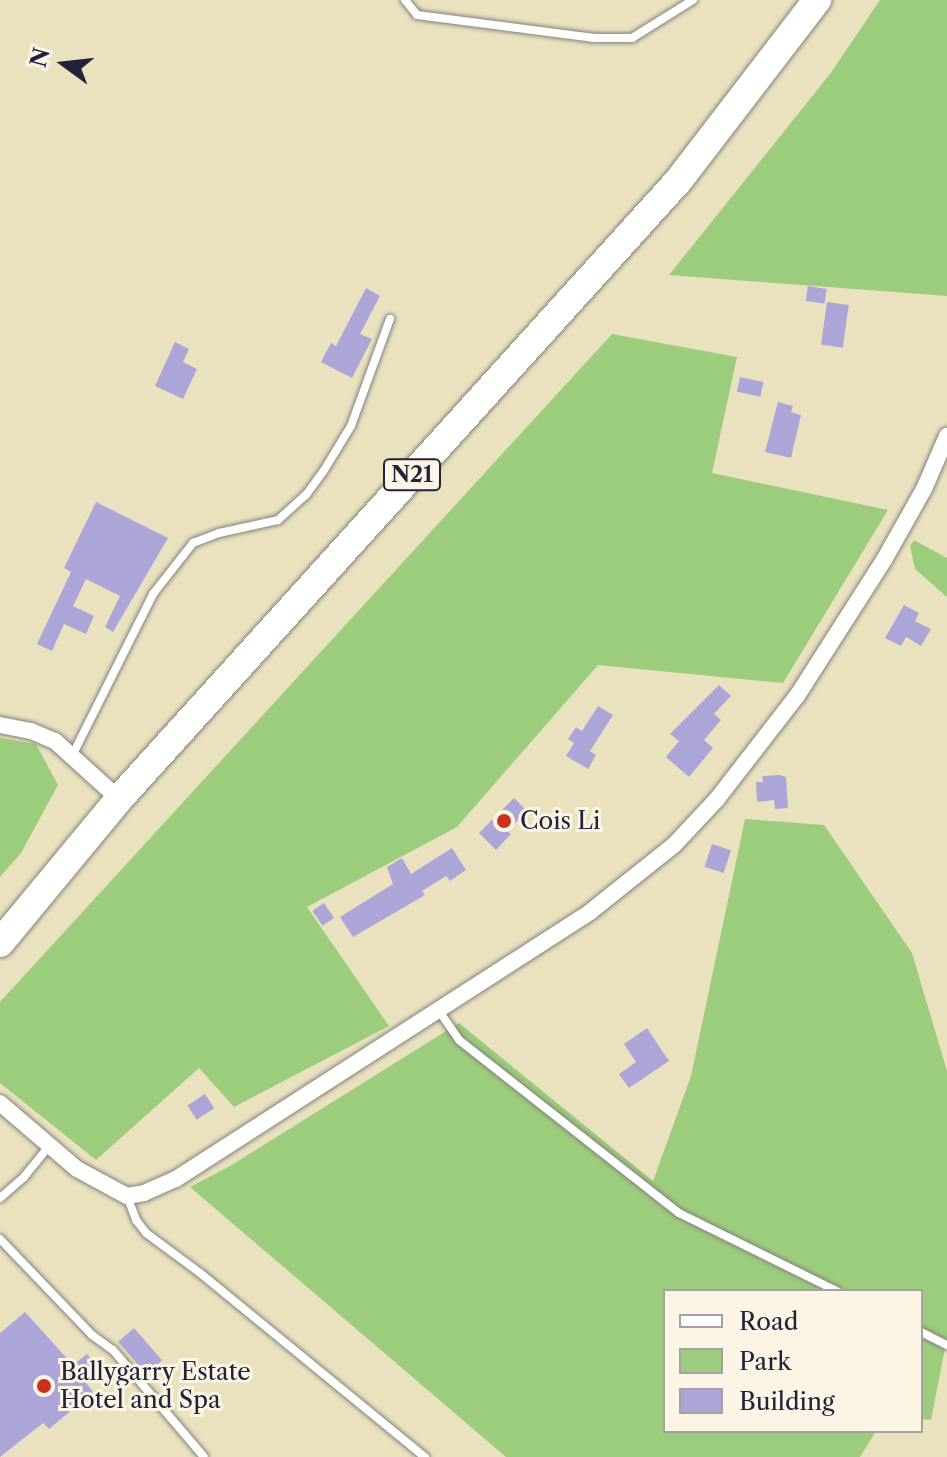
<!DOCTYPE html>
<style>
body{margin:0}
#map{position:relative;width:947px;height:1457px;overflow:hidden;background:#eae2bf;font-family:"Libre Caslon Text",serif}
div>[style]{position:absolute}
.green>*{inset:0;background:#9ccd7c}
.building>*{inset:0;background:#aca6d8;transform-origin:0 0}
.roads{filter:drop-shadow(0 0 2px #86827d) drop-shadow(0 0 2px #86827d)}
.service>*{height:8px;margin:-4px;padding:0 4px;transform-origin:4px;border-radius:4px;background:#fff}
.minor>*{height:16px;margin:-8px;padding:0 8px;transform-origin:8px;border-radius:8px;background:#fff}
.trunk>*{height:28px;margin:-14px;padding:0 14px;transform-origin:14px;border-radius:14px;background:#fff}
.dots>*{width:22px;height:22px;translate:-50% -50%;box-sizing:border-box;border:4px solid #fcf5e5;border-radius:50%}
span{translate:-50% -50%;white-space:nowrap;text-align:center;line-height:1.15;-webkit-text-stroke:6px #fcf5e5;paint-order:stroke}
.shield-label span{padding:2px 6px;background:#fcf5e5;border:2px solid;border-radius:6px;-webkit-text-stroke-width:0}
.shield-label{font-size:22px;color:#22223b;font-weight:700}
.poi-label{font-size:24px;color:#22223b}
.left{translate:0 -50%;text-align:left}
.legend{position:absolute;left:663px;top:1289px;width:260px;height:144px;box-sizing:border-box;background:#fcf5e5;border:2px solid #a5a1a1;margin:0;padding:10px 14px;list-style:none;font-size:24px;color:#22223b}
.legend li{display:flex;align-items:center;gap:16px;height:40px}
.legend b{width:40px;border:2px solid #a5a1a1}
.north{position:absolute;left:24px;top:24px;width:80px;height:80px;-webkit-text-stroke:6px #fcf5e5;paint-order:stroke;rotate:285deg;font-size:22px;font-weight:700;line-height:32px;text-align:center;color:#22223b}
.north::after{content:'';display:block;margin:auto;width:28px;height:36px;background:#22223b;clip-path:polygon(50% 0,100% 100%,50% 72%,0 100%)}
</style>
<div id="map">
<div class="green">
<div style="clip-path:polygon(880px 0,947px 0,947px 296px,669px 275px,830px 74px)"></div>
<div style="clip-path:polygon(612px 334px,737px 357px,712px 473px,888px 510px,783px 683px,598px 665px,457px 827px,307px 907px,389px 1026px,234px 1107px,199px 1068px,96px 1160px,0 1083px,0 1002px)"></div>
<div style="clip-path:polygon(914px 540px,947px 558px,947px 597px,915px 569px,910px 546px)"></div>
<div style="clip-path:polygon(0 738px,36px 744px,58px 785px,21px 853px,0 877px)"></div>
<div style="clip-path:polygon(745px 819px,824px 825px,912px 953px,947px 1071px,947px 1338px,931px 1420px,921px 1419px,921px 1291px,665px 1291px,665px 1431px,876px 1431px,860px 1457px,506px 1457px,190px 1187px,230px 1166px,459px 1023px,653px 1181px,691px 1076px)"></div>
</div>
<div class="building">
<div style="left:808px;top:286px;width:19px;height:15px;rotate:9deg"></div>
<div style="clip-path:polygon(366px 288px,380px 296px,360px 334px,372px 339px,352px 378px,321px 362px,331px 343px,336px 346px)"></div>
<div style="left:827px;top:302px;width:22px;height:43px;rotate:8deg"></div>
<div style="clip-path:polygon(175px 342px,189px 349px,183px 362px,197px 369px,183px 399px,155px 386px)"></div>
<div style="left:740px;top:377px;width:24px;height:15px;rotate:12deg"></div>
<div style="clip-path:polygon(778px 402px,793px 406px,791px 412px,801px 415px,791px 458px,765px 452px)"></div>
<div style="clip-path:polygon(96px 502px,168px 538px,113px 632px,105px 627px,120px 596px,86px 579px,73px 606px,94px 616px,86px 634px,64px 624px,52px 651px,37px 644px,71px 572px,64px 568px)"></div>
<div style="clip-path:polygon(904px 605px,919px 613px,915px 621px,931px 629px,921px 646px,906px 637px,901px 646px,885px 638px)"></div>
<div style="clip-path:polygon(719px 685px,731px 696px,714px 714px,721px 720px,704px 740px,713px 748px,689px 777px,666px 757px,679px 741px,670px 734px)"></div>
<div style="clip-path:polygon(598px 706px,613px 715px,590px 751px,596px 755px,588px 769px,566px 756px,574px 743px,568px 739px,576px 727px,582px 731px)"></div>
<div style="clip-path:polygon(779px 775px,786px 777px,788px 808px,775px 809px,774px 800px,757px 802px,756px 782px,763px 782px,762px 776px)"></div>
<div style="clip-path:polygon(514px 798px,527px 811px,507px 831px,511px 834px,496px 850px,479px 833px)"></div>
<div style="left:712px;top:844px;width:20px;height:24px;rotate:18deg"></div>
<div style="clip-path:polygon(452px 848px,466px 870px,450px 881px,446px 876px,422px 891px,425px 895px,353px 937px,340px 917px,393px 884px,387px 867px,402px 858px,411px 874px)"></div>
<div style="left:324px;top:903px;width:18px;height:14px;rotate:56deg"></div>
<div style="clip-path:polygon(647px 1028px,669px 1061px,629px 1088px,619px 1074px,636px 1062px,624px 1044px)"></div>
<div style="left:205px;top:1094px;width:17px;height:21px;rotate:57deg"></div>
<div style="clip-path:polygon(25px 1312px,73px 1365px,87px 1354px,98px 1368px,84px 1380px,93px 1392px,49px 1429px,43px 1423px,0 1457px,0 1333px)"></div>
<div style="left:134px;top:1328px;width:43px;height:21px;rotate:49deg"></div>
</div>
<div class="roads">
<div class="service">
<div style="left:405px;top:0;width:19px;rotate:51deg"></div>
<div style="left:417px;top:15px;width:177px;rotate:7.4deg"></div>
<div style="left:593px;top:38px;width:39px"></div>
<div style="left:632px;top:38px;width:72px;rotate:-31.9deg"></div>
<div style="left:73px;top:754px;width:179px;rotate:-63.4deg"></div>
<div style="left:153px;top:594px;width:65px;rotate:-51.9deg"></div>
<div style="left:193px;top:543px;width:28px;rotate:-21deg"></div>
<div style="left:219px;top:533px;width:60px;rotate:-12.4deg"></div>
<div style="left:278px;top:520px;width:38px;rotate:-42deg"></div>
<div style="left:306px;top:495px;width:29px;rotate:-54deg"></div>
<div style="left:323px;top:472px;width:54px;rotate:-58.7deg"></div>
<div style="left:351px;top:426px;width:114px;rotate:-70deg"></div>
<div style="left:439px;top:1011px;width:35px;rotate:55deg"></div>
<div style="left:459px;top:1040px;width:280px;rotate:38.2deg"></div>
<div style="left:679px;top:1213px;width:176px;rotate:26.3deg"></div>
<div style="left:127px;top:1196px;width:26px;rotate:69deg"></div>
<div style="left:136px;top:1220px;width:16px;rotate:52deg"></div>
<div style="left:146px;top:1233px;width:67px;rotate:36.5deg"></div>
<div style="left:200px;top:1273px;width:291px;rotate:39.3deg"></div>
<div style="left:0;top:1198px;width:32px;rotate:-41deg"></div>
<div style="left:24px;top:1177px;width:38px;rotate:-51deg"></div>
<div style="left:0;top:1239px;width:133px;rotate:46.2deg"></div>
<div style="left:92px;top:1335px;width:26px;rotate:36deg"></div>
<div style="left:113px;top:1350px;width:140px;rotate:49.6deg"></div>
<div style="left:921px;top:1332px;width:29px;rotate:27deg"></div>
</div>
<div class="minor">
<div style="left:0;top:725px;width:32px;rotate:11deg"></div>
<div style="left:31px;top:731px;width:26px;rotate:23deg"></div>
<div style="left:55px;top:741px;width:86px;rotate:42.2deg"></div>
<div style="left:0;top:1103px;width:101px;rotate:40.6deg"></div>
<div style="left:77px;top:1169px;width:57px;rotate:28.4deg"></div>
<div style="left:127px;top:1196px;width:17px;rotate:-10deg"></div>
<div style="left:144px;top:1193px;width:35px;rotate:-24deg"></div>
<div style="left:176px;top:1179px;width:493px;rotate:-32.8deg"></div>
<div style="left:590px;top:912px;width:107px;rotate:-38.6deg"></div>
<div style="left:674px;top:845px;width:63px;rotate:-46.9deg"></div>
<div style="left:717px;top:799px;width:130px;rotate:-52.2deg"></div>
<div style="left:797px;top:696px;width:161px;rotate:-57.4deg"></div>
<div style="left:884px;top:560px;width:81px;rotate:-60.6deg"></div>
<div style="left:924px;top:489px;width:58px;rotate:-66.5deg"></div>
</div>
<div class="trunk">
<div style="left:0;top:943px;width:187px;rotate:-50.4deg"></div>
<div style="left:119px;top:799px;width:835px;rotate:-47.86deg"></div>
<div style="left:679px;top:180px;width:227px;rotate:-52.5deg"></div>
</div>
</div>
<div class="dots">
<div style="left:504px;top:821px;background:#c8321e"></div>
<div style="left:44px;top:1386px;background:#c8321e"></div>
</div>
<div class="shield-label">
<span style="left:412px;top:475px">N21</span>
</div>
<div class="poi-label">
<span class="left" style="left:520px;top:821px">Cois Li</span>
<span class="left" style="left:60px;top:1386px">Ballygarry Estate<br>Hotel and Spa</span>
</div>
<ul class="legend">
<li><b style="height:10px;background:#fff"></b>Road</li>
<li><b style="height:22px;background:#9ccd7c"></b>Park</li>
<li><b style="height:22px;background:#aca6d8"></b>Building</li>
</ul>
<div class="north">N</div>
</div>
